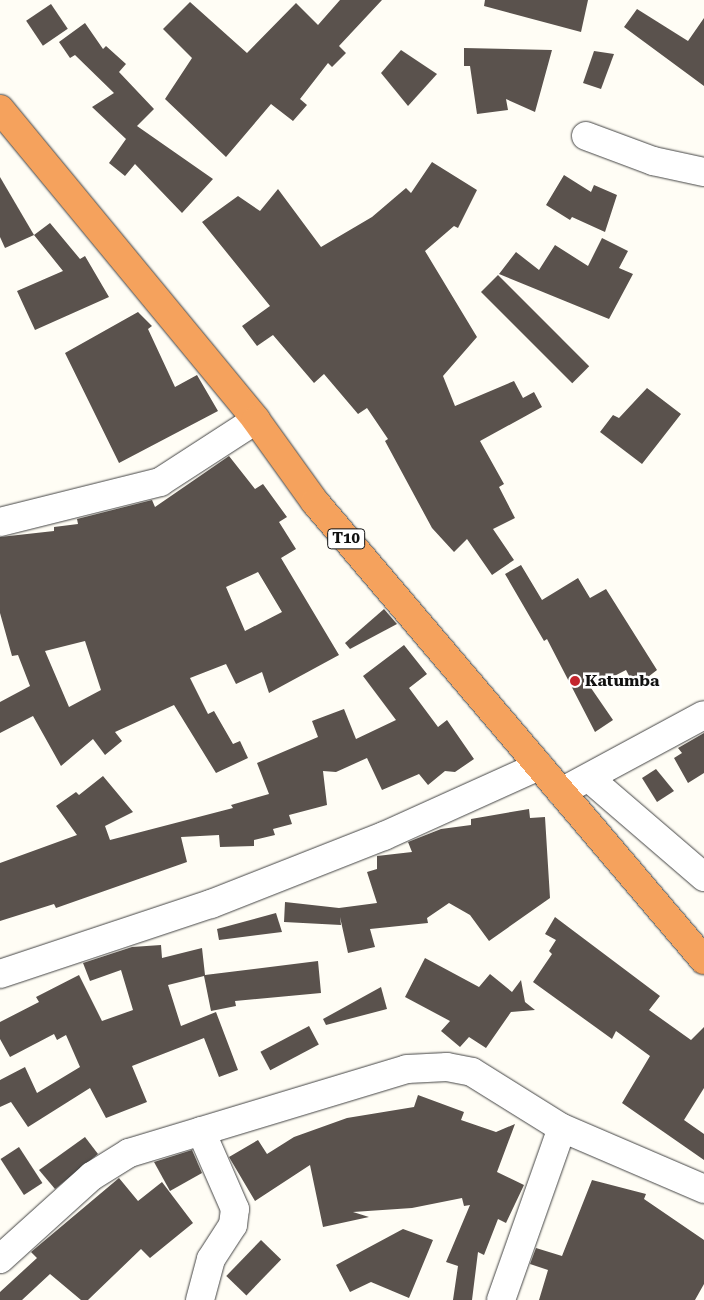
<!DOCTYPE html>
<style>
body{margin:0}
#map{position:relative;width:704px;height:1300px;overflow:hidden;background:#fffdf5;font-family:"Roboto Serif",serif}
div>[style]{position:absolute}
.building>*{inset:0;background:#5a524d;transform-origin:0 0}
.roads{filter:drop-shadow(0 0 1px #444) drop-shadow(0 0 1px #444)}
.minor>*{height:28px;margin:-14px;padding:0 14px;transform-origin:14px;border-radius:14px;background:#fff}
.highway>*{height:28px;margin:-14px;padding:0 14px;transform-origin:14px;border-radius:14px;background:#f5a25d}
.dots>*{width:14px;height:14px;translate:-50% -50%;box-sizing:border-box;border:2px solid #fff;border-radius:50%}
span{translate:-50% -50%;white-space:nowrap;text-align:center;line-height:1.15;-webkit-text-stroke:5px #fff;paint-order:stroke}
.shield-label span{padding:1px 4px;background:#fff;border:1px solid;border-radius:4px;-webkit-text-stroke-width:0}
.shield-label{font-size:15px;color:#111;font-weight:700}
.poi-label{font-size:16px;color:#111;font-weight:700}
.left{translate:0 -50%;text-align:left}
</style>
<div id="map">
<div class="building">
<div style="clip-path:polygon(340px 0,382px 0,339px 46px,346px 53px,332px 67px,328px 63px,300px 99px,307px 105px,293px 121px,271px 104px,226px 157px,165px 99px,192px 58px,163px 29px,190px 2px,247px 53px,296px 3px,318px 25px)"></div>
<div style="clip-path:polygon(485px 0,588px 0,581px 32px,484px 6px)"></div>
<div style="left:51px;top:4px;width:30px;height:30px;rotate:56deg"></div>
<div style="clip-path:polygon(637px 9px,688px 41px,704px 18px,704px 86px,624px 27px)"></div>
<div style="clip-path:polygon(85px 23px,103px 49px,106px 46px,126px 64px,119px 72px,154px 109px,137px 126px,213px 179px,182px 213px,135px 164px,125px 176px,109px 163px,126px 139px,92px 107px,114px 93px,75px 55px,70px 58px,59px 42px)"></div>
<div style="clip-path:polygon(464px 48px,552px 50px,535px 112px,506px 99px,508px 110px,477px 114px,470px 66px,464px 66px)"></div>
<div style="clip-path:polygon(401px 50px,437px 74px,408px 106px,381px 73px)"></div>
<div style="clip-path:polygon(594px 51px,614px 54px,601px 89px,583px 83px)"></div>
<div style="clip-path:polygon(432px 162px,477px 190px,458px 228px,454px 226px,425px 251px,477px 337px,443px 376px,455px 406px,514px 381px,523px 398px,534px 392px,542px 407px,480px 441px,504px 484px,499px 487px,515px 518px,493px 529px,514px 560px,492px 575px,467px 539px,454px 552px,432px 528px,385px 441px,388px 439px,367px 408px,358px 414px,324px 374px,314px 383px,273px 335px,257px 346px,242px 326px,270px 306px,202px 222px,238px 196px,260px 211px,278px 189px,321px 247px,372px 217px,406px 188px,411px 193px)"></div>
<div style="clip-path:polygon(564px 175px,591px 192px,594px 185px,617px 195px,605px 232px,572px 217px,570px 220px,546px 205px)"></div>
<div style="clip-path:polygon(0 177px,34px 235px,5px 248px,0 237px)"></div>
<div style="clip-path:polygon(50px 223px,80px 259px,85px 256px,109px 297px,35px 330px,17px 291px,63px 271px,34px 235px)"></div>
<div style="clip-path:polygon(602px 238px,628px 251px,619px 268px,633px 274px,609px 319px,499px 274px,516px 252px,539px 270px,555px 245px,588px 266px)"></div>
<div style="left:498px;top:275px;width:129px;height:24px;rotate:45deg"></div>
<div style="clip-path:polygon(138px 312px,152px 326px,148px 329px,175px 387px,197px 375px,218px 411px,119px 463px,65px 353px)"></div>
<div style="clip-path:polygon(647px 388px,681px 414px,642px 464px,600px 432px,613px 415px,619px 418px)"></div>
<div style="clip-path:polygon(evenodd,229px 456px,255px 489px,263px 484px,287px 517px,279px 522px,296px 549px,281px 558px,339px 655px,269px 693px,262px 672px,236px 684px,226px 664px,190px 678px,208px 714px,214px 711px,233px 744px,240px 741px,248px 758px,216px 773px,174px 705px,115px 732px,122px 741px,105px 755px,93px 739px,61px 766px,33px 716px,0 733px,0 702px,30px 686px,18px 655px,12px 656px,0 613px,0 537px,54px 531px,54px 527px,78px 524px,77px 519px,152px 500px,155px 507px,229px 456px,258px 572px,282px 612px,245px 631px,226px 587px,258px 572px,229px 456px,85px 641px,101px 690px,69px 707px,45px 651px,85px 641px)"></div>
<div style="clip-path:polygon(521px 565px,542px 600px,578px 578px,590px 598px,606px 589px,657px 670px,635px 687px,626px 670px,591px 688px,613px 720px,595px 732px,547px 639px,544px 641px,505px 574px)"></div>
<div style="clip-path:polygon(384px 609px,397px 624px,350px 649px,345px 643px)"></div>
<div style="clip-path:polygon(404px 645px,427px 674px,409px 688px,438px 727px,447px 720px,474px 759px,455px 772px,445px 771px,428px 785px,419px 774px,382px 790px,367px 758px,336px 772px,323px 771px,327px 805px,289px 815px,292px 824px,273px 829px,275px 835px,254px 840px,254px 846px,220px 847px,219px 835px,181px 837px,187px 862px,56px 908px,54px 904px,0 921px,0 863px,77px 835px,56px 806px,76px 792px,79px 795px,103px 776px,133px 812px,105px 826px,110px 840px,233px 808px,231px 805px,269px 794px,257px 763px,318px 737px,312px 721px,344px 709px,356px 739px,396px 720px,363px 676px)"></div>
<div style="clip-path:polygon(704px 733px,704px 773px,688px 783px,674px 758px,682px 753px,678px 748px)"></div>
<div style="clip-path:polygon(656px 769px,674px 791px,657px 802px,642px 778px)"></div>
<div style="clip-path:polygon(529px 809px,530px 818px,545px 817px,550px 898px,489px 941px,470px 915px,449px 903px,427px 918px,428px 923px,370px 929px,375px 947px,348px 953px,340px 917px,341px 925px,284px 922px,285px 902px,339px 908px,377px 903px,367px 872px,377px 869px,377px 856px,412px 852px,408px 842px,441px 829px,471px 825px,471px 819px)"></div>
<div style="clip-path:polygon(276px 913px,282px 932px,219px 940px,217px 929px)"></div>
<div style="clip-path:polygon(555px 917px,660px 996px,649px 1010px,691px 1040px,704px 1027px,704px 1088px,684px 1120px,704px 1134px,704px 1160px,622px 1103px,650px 1056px,616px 1031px,612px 1039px,533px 982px,552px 954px,549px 951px,556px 940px,545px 934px)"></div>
<div style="clip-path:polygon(161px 945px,162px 958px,202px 948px,205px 975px,318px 961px,321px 993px,235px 1001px,236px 1006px,211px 1011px,204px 976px,168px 985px,181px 1026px,216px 1012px,238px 1070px,219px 1077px,204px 1038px,132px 1066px,147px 1102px,106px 1118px,90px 1088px,28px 1127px,11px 1102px,0 1107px,0 1080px,25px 1067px,37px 1093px,80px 1067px,66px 1035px,57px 1040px,54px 1034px,10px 1057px,0 1039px,0 1022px,39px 1002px,36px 997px,79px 975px,102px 1021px,133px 1010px,121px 970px,90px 981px,83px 963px,132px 947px)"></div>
<div style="clip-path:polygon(425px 958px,479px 987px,490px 974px,512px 992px,521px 980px,525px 1002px,535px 1010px,511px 1012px,486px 1048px,469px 1037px,460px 1047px,441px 1031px,450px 1021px,405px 997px)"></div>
<div style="clip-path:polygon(381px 987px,387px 1009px,326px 1025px,323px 1019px)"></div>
<div style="left:309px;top:1026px;width:21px;height:55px;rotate:62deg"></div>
<div style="clip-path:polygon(418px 1095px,464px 1112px,461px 1120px,496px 1132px,515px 1124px,497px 1172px,524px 1185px,506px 1223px,498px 1219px,484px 1255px,478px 1252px,472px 1300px,453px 1300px,458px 1266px,446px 1262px,470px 1205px,464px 1206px,462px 1198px,412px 1208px,353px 1212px,369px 1217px,323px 1227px,310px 1165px,255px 1201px,229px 1157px,258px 1140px,267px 1154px,294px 1137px,347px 1118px,414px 1107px)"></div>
<div style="clip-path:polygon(85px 1137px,98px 1154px,55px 1189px,39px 1170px)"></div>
<div style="left:19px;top:1147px;width:43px;height:22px;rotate:57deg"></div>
<div style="clip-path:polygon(192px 1150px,202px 1173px,170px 1191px,154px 1162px)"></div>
<div style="clip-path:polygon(119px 1178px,138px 1201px,162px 1182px,193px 1223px,150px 1258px,141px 1249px,88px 1300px,81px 1300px,50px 1274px,22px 1300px,0 1300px,0 1292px,37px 1258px,31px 1252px)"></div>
<div style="clip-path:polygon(592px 1180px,646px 1194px,644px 1199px,704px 1240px,704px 1284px,695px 1300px,539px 1300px,548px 1270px,530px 1264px,536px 1248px,562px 1256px)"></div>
<div style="clip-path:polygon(403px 1229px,433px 1240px,409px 1298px,371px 1282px,350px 1292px,336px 1265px)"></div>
<div style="left:261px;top:1240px;width:28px;height:50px;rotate:44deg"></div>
</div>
<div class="roads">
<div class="minor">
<div style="left:586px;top:136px;width:72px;rotate:20.5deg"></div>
<div style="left:653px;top:161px;width:52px;rotate:12.2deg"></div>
<div style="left:0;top:522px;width:165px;rotate:-14deg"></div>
<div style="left:160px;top:482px;width:114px;rotate:-32.9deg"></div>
<div style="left:589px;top:778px;width:152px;rotate:40.7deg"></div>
<div style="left:561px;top:792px;width:162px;rotate:-28.3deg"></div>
<div style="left:0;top:974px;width:222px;rotate:-18.4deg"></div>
<div style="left:211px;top:904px;width:186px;rotate:-21.5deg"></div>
<div style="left:384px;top:836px;width:170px;rotate:-24.3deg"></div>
<div style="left:0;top:1259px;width:124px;rotate:-42.1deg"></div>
<div style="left:92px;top:1176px;width:44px;rotate:-31.9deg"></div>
<div style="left:129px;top:1153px;width:290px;rotate:-16.8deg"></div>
<div style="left:407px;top:1069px;width:40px;rotate:-2.9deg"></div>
<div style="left:447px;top:1067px;width:25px;rotate:11deg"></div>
<div style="left:472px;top:1072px;width:106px;rotate:31.9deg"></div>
<div style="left:562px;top:1128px;width:155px;rotate:23.2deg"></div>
<div style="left:200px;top:1300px;width:42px;rotate:-75deg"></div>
<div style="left:211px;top:1259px;width:40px;rotate:-57.1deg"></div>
<div style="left:233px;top:1225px;width:16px;rotate:-83deg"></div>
<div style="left:235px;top:1209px;width:85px;rotate:-113.6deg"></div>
<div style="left:501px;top:1300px;width:182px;rotate:-70.5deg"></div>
</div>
<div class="highway">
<div style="left:0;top:109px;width:403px;rotate:50.5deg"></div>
<div style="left:256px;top:420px;width:101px;rotate:54.3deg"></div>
<div style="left:315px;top:502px;width:601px;rotate:49.66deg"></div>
</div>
</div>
<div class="dots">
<div style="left:575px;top:681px;background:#c4262e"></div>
</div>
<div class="shield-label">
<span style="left:346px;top:539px">T10</span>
</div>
<div class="poi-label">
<span class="left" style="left:585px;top:681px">Katumba</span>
</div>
</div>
